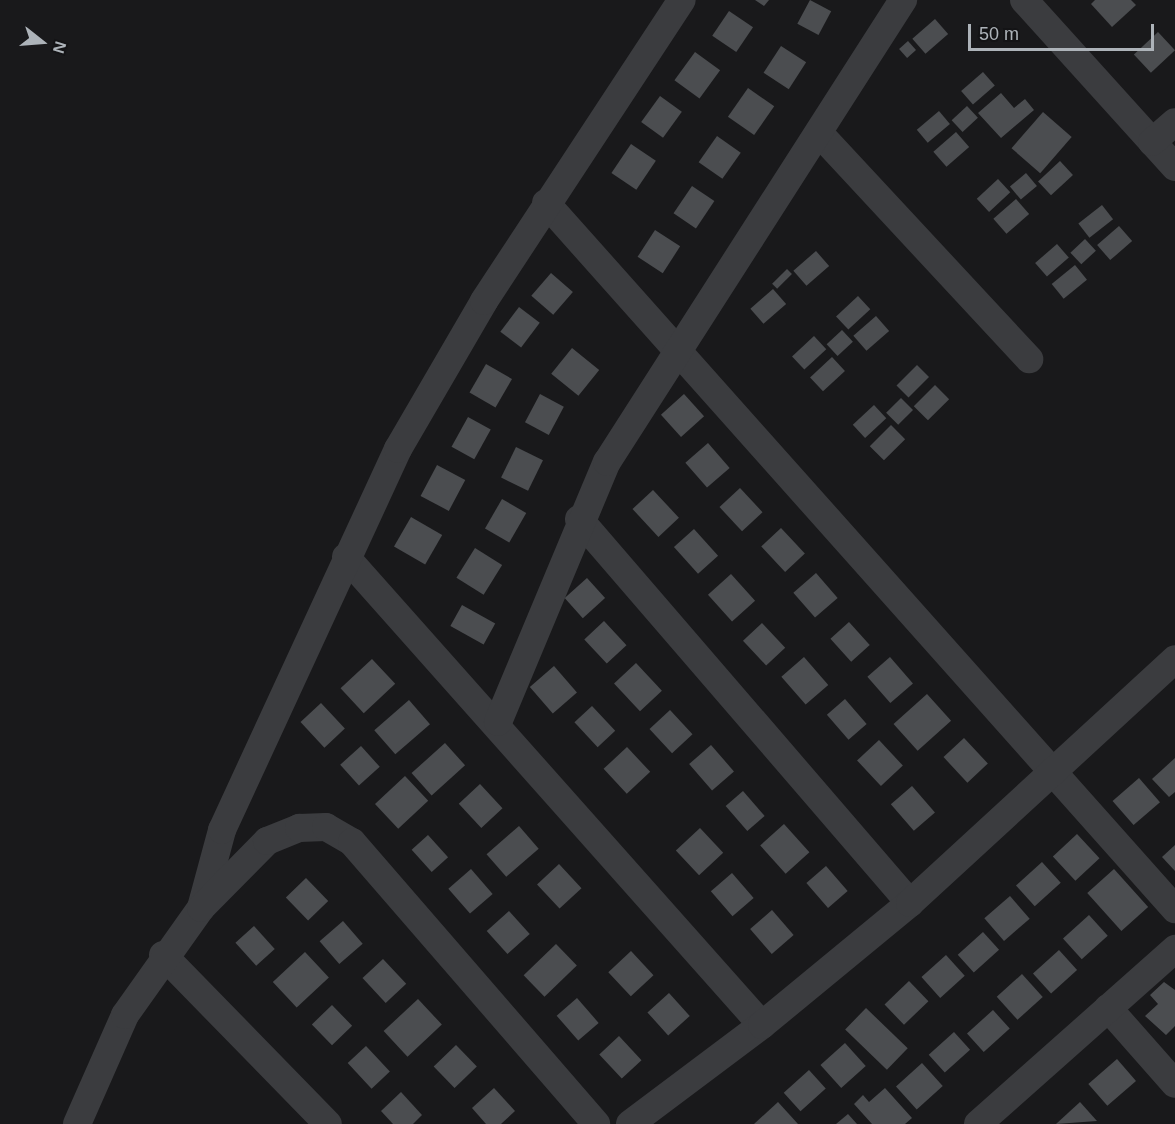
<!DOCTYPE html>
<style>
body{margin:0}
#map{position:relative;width:1175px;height:1124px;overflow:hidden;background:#19191b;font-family:Arial,sans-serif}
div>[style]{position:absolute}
.building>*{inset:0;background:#4b4d50;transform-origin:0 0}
.street>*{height:28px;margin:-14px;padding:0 14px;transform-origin:14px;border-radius:14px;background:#3b3c3f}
span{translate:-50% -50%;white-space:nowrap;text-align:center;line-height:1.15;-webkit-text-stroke:4.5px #141416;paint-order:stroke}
.north{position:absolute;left:12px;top:12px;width:60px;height:60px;-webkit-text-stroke:4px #141416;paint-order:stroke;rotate:107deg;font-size:16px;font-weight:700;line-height:24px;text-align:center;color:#adb3b9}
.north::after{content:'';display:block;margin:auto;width:21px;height:27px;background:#adb3b9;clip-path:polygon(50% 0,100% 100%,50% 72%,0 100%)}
.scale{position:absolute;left:968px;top:24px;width:186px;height:27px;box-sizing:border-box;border:3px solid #adb3b9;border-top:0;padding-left:8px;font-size:18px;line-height:21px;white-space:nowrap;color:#adb3b9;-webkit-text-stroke:4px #141416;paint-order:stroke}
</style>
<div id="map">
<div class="building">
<div style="clip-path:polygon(755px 0,769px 0,764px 6px)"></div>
<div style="left:810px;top:0;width:24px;height:27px;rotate:28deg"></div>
<div style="clip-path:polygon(1095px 0,1131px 0,1136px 5px,1112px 27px,1091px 4px)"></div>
<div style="left:729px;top:11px;width:29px;height:30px;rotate:34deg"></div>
<div style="left:935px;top:19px;width:20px;height:30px;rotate:49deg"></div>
<div style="left:1158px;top:32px;width:25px;height:33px;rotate:47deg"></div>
<div style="left:908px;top:41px;width:12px;height:12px;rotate:48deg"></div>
<div style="left:781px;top:46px;width:30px;height:32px;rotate:33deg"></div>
<div style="left:695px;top:52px;width:31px;height:35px;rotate:36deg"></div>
<div style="left:983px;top:72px;width:18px;height:29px;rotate:49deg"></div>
<div style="left:748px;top:88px;width:32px;height:35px;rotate:35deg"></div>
<div style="clip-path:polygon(1001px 93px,1014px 108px,1025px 99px,1034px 110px,1001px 138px,978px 113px)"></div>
<div style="left:660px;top:96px;width:27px;height:32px;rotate:36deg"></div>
<div style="left:967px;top:106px;width:16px;height:21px;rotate:47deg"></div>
<div style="left:939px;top:111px;width:17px;height:29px;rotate:50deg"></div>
<div style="left:1043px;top:112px;width:38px;height:48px;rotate:41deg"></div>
<div style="left:956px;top:132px;width:20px;height:30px;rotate:49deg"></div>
<div style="left:717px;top:136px;width:29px;height:32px;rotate:35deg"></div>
<div style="left:631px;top:144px;width:30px;height:35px;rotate:34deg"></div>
<div style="left:1060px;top:161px;width:19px;height:30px;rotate:47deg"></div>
<div style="left:1026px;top:173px;width:17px;height:21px;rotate:50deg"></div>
<div style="left:998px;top:179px;width:18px;height:29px;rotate:47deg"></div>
<div style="left:692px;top:186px;width:27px;height:33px;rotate:34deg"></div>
<div style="left:1016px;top:199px;width:20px;height:30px;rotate:49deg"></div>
<div style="left:1102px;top:205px;width:18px;height:30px;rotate:52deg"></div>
<div style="left:1119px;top:226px;width:20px;height:29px;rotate:49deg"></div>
<div style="left:655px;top:230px;width:30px;height:32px;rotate:33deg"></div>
<div style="left:1085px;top:239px;width:16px;height:20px;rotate:47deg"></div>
<div style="left:1057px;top:244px;width:18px;height:29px;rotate:49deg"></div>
<div style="left:816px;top:251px;width:20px;height:30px;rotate:49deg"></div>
<div style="left:1075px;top:265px;width:19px;height:30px;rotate:51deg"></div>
<div style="left:787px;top:269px;width:7px;height:21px;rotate:45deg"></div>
<div style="left:551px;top:273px;width:29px;height:30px;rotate:41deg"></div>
<div style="left:773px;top:289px;width:20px;height:30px;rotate:49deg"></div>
<div style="left:858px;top:296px;width:18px;height:30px;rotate:47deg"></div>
<div style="left:519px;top:307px;width:26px;height:31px;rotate:37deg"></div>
<div style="left:876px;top:316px;width:20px;height:30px;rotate:49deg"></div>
<div style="left:842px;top:330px;width:16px;height:21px;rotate:47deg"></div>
<div style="left:814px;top:336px;width:18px;height:30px;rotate:47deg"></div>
<div style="left:572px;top:348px;width:35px;height:33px;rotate:39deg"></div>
<div style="left:832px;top:357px;width:19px;height:30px;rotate:47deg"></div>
<div style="left:486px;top:364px;width:30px;height:33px;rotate:30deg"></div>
<div style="left:917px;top:365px;width:17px;height:29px;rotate:45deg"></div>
<div style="left:935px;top:385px;width:20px;height:30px;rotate:45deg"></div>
<div style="left:540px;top:394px;width:27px;height:32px;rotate:28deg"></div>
<div style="left:684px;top:394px;width:30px;height:31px;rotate:48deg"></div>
<div style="left:901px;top:398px;width:17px;height:21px;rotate:45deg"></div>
<div style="left:874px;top:405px;width:18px;height:29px;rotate:47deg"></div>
<div style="left:468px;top:417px;width:26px;height:34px;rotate:29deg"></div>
<div style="left:891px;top:425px;width:20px;height:30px;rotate:45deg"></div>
<div style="left:708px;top:443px;width:33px;height:30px;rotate:49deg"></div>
<div style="left:516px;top:447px;width:30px;height:34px;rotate:26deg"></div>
<div style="left:437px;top:465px;width:32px;height:35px;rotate:28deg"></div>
<div style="left:740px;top:488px;width:33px;height:28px;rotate:47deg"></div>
<div style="left:653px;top:490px;width:38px;height:28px;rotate:47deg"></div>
<div style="left:502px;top:499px;width:28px;height:34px;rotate:30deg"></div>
<div style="left:411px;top:517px;width:36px;height:34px;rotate:30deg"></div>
<div style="left:781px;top:528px;width:35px;height:27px;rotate:47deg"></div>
<div style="left:694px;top:529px;width:36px;height:27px;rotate:48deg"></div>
<div style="left:475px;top:548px;width:32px;height:35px;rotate:32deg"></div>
<div style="left:816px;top:573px;width:33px;height:30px;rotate:49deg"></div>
<div style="left:731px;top:574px;width:36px;height:31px;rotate:48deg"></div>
<div style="left:587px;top:578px;width:27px;height:30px;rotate:48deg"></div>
<div style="left:462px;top:605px;width:38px;height:24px;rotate:29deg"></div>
<div style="left:604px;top:621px;width:33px;height:27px;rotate:47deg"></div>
<div style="left:849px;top:622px;width:31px;height:25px;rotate:48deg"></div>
<div style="left:762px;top:623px;width:34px;height:26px;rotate:47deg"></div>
<div style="left:804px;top:657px;width:37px;height:30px;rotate:49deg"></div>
<div style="left:890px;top:657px;width:35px;height:30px;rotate:49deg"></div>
<div style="left:372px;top:659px;width:34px;height:43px;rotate:47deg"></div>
<div style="left:636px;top:663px;width:38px;height:30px;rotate:47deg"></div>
<div style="left:554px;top:666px;width:35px;height:32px;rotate:49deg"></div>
<div style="left:927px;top:694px;width:36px;height:45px;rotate:48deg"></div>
<div style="left:845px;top:699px;width:33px;height:24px;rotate:49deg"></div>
<div style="left:409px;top:700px;width:32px;height:46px;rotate:49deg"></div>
<div style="left:321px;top:703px;width:35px;height:28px;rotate:47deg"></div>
<div style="left:592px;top:706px;width:34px;height:24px;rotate:47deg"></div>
<div style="left:670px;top:710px;width:33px;height:28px;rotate:47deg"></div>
<div style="left:964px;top:738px;width:35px;height:28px;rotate:47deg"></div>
<div style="left:879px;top:740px;width:35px;height:30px;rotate:47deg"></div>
<div style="left:445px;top:743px;width:30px;height:45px;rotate:48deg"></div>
<div style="left:711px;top:745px;width:35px;height:29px;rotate:49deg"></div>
<div style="left:361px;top:746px;width:28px;height:28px;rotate:48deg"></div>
<div style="left:627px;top:747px;width:34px;height:32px;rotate:47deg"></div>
<div style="clip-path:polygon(1175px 758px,1175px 792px,1169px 797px,1152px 779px)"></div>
<div style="left:405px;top:776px;width:34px;height:41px;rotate:47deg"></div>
<div style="left:1139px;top:778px;width:32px;height:35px;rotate:49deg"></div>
<div style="left:480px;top:784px;width:33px;height:29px;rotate:47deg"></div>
<div style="left:912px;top:786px;width:35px;height:28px;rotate:49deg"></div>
<div style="left:743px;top:791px;width:33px;height:23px;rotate:49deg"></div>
<div style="left:784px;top:824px;width:38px;height:32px;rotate:48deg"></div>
<div style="left:519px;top:826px;width:30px;height:43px;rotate:49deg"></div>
<div style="left:700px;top:828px;width:34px;height:33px;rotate:47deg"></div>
<div style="left:1077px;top:834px;width:33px;height:33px;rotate:47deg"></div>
<div style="left:428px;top:835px;width:30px;height:22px;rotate:48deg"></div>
<div style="clip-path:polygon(1175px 845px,1175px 871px,1162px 857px)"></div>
<div style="left:1042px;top:862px;width:28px;height:35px;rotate:48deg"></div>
<div style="left:559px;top:864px;width:33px;height:30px;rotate:47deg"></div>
<div style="left:826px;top:866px;width:33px;height:26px;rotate:49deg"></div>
<div style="left:471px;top:869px;width:33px;height:30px;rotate:49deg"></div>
<div style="left:1114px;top:869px;width:51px;height:36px;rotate:48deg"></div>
<div style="left:732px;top:873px;width:33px;height:28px;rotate:49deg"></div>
<div style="left:306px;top:878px;width:32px;height:28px;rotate:46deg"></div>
<div style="left:1010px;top:896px;width:30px;height:34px;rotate:49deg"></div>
<div style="left:772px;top:910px;width:33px;height:29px;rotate:49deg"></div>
<div style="left:509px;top:911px;width:31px;height:30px;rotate:48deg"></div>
<div style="left:1089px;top:915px;width:28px;height:35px;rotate:48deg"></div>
<div style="left:343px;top:921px;width:30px;height:31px;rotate:49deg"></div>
<div style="left:254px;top:926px;width:31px;height:25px;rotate:48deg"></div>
<div style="left:983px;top:932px;width:24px;height:34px;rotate:48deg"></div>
<div style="left:556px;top:944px;width:30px;height:45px;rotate:46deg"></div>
<div style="left:1059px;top:950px;width:27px;height:35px;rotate:48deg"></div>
<div style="left:631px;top:951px;width:33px;height:31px;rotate:47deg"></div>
<div style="left:305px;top:952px;width:35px;height:44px;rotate:47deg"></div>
<div style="left:946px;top:955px;width:28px;height:33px;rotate:48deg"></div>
<div style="left:383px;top:959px;width:34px;height:28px;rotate:47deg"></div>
<div style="left:1022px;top:974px;width:31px;height:34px;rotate:48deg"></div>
<div style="left:909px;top:981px;width:28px;height:34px;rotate:46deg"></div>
<div style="clip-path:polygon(1164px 982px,1175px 990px,1175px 1026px,1166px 1035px,1145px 1016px,1158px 1004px,1150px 995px)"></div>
<div style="left:669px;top:993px;width:31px;height:29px;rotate:48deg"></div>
<div style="left:577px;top:998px;width:33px;height:27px;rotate:49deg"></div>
<div style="left:418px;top:999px;width:35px;height:47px;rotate:47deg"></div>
<div style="left:332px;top:1005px;width:29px;height:28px;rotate:46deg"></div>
<div style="left:866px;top:1008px;width:58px;height:30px;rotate:44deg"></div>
<div style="left:993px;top:1010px;width:25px;height:35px;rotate:48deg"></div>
<div style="left:954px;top:1032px;width:24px;height:34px;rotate:48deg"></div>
<div style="left:619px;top:1036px;width:33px;height:27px;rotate:47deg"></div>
<div style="left:845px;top:1043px;width:31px;height:33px;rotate:48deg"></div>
<div style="left:456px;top:1045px;width:30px;height:31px;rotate:46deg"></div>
<div style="left:366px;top:1046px;width:35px;height:25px;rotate:47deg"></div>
<div style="left:1117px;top:1059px;width:29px;height:38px;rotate:49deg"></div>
<div style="left:922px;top:1063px;width:31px;height:35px;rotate:48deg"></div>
<div style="left:809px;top:1070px;width:25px;height:34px;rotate:48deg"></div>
<div style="clip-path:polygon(494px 1088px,515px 1111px,501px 1124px,486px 1124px,472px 1108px)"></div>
<div style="clip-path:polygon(885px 1088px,912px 1118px,905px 1124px,872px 1124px,854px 1104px,863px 1095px,869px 1102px)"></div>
<div style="clip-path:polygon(401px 1092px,422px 1115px,413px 1124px,393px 1124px,381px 1111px)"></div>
<div style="clip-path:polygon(778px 1102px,798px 1124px,754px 1124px)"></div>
<div style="clip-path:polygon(1080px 1102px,1097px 1121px,1056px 1124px)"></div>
<div style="clip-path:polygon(848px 1114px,857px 1124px,836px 1124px)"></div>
</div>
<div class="street">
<div style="left:1024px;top:0;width:225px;rotate:47.9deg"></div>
<div style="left:819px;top:133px;width:309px;rotate:47.1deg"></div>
<div style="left:1152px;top:142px;width:30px;rotate:-41deg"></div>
<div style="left:546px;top:203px;width:946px;rotate:48.3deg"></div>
<div style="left:579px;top:519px;width:507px;rotate:49.24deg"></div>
<div style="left:346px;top:557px;width:626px;rotate:48.37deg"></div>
<div style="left:498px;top:722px;width:282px;rotate:-67.3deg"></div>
<div style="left:607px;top:462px;width:549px;rotate:-57.35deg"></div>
<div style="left:201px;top:908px;width:81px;rotate:-74.9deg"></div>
<div style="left:222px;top:830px;width:420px;rotate:-65.2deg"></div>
<div style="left:398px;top:449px;width:171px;rotate:-59.8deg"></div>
<div style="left:484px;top:301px;width:360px;rotate:-56.7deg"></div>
<div style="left:163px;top:955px;width:236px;rotate:45.7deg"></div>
<div style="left:1108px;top:1008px;width:101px;rotate:48.6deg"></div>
<div style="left:77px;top:1124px;width:119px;rotate:-66.2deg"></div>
<div style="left:125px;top:1015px;width:131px;rotate:-54.6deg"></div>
<div style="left:201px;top:908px;width:94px;rotate:-45.4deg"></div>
<div style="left:267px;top:841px;width:35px;rotate:-22deg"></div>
<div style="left:299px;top:828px;width:27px;rotate:-2deg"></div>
<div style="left:326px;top:827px;width:30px;rotate:30deg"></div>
<div style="left:352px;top:842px;width:373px;rotate:49.1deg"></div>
<div style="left:630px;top:1124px;width:165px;rotate:-36.9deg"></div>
<div style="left:762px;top:1025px;width:192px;rotate:-39.5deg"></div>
<div style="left:910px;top:903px;width:360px;rotate:-42.6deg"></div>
<div style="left:978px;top:1124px;width:264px;rotate:-41.6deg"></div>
</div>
<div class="north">N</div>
<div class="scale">50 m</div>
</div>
